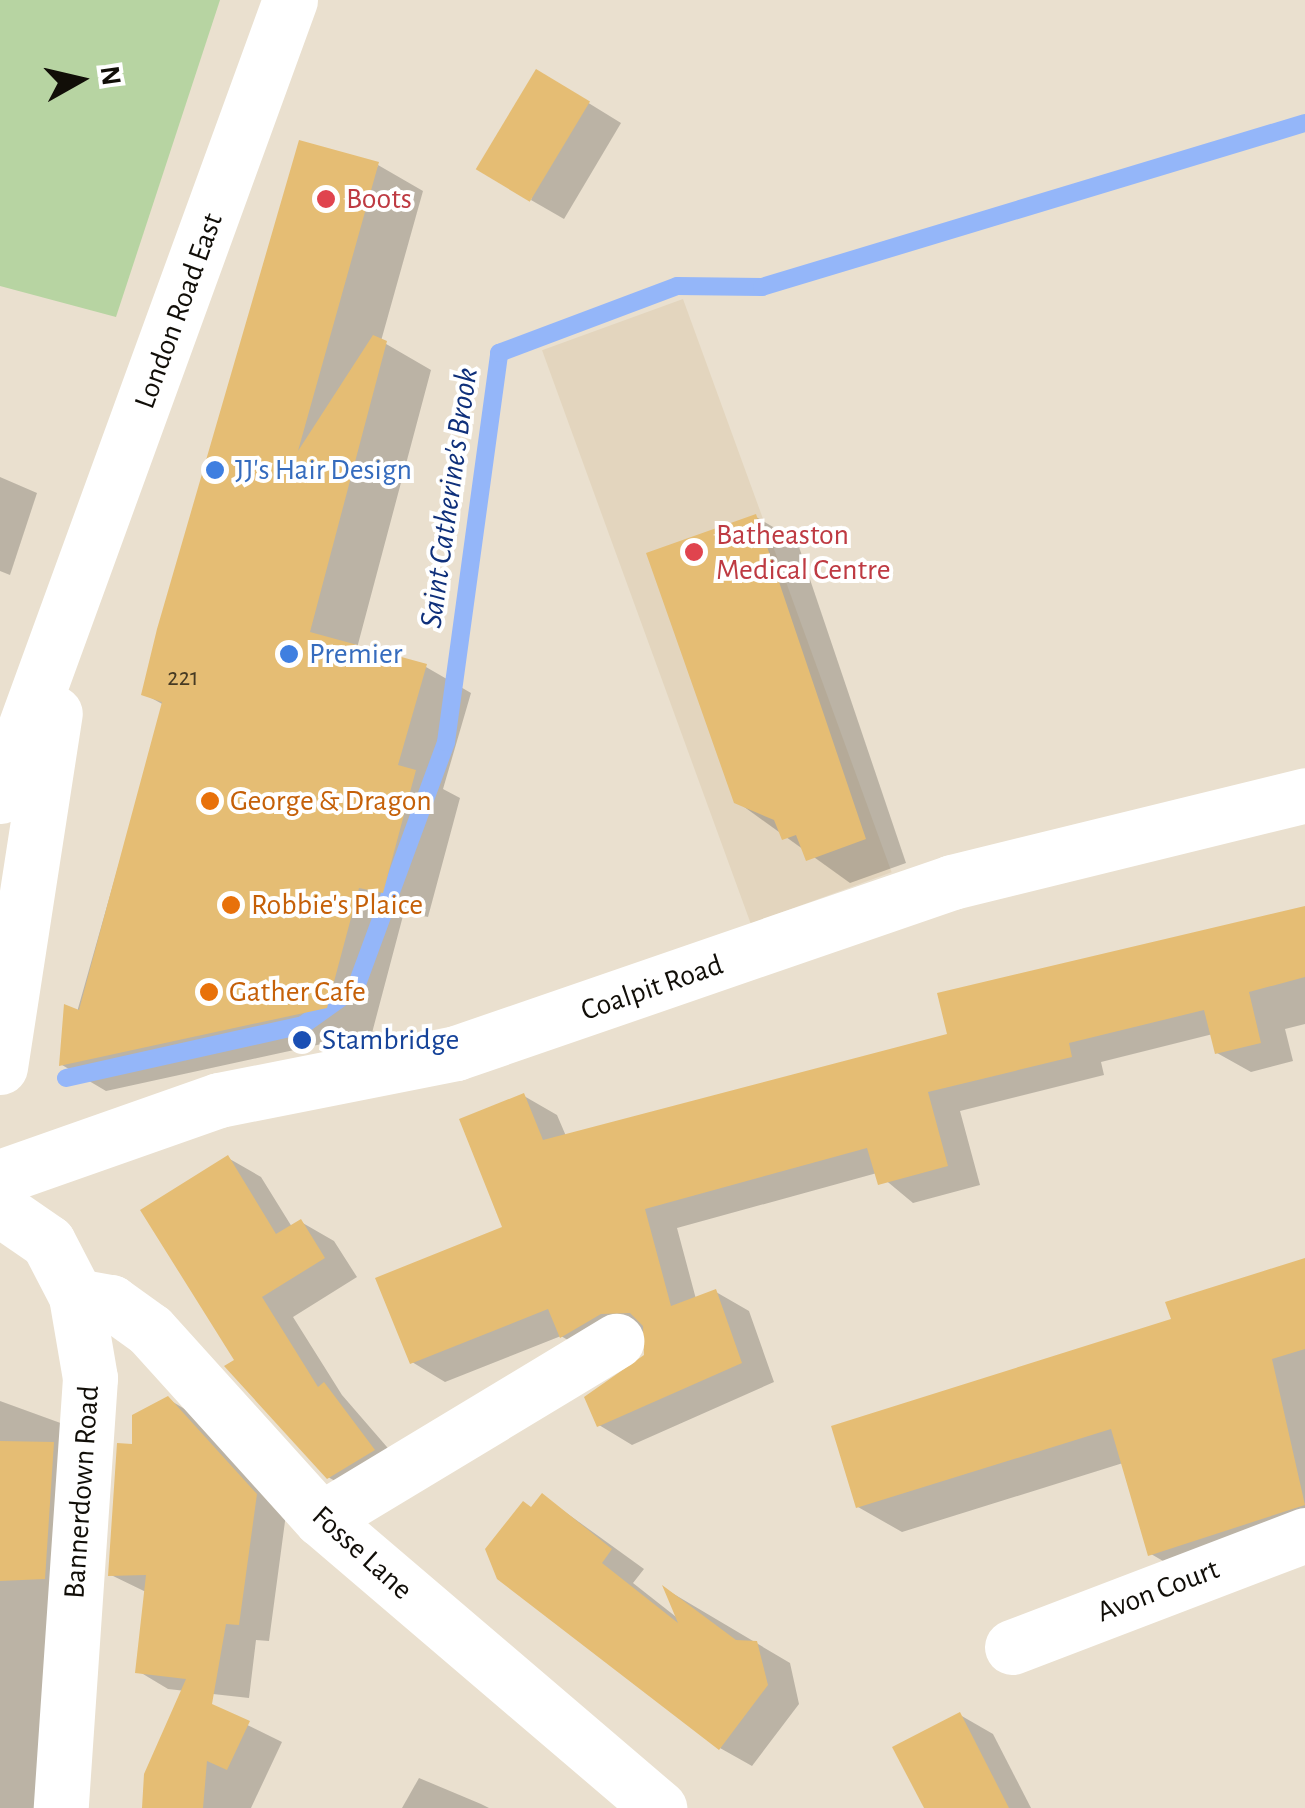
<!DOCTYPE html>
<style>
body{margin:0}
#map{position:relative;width:1305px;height:1808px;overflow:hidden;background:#eae0cf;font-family:"Alegreya Sans",sans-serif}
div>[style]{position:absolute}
.built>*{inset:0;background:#e3d5be;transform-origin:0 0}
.green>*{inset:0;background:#b7d4a2}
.shadow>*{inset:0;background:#0003}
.stream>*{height:18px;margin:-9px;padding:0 9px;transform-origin:9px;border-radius:9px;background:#94b6f9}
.building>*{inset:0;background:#e5bd74;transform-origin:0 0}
.minor>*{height:55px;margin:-27.5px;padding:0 27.5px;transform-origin:27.5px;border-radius:27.5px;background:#fff}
.dots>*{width:28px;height:28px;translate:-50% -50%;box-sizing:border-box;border:5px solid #fff;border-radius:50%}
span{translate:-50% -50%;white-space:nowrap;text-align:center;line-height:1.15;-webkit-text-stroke:8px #fff;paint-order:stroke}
.number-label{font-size:25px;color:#463a23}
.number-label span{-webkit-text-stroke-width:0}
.health-label{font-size:30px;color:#be3a42}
.left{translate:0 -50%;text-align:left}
.street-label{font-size:30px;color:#110e08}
.shop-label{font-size:30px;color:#366cbe}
.food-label{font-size:30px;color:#c56008}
.transit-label{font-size:30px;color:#164399}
.water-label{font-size:32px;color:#0f307b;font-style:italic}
.north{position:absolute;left:30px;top:30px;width:100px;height:100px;-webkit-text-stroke:8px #fff;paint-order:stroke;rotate:82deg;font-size:28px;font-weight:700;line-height:40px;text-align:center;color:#110e08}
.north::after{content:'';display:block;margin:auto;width:35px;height:45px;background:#110e08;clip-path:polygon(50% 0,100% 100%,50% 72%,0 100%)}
</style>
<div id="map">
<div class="built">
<div style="left:683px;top:299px;width:610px;height:150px;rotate:70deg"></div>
</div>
<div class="green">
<div style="clip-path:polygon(0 0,220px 0,116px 317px,0 286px)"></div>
</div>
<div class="shadow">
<div style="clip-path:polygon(569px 91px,621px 123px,564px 219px,531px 200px)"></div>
<div style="clip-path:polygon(378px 165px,423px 191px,381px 341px,431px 370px,357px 648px,426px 667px,471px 693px,443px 789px,460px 798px,428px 917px,404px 912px,372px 1033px,106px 1091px,62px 1065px,164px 705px,144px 694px)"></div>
<div style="clip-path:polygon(0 477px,37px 493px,10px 575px,0 571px)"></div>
<div style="clip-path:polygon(756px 517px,797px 541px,906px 863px,850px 883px,736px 801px)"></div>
<div style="clip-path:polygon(1305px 907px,1305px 1024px,1285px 1029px,1293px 1061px,1251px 1072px,1217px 1053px,1213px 1034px,1101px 1062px,1104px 1075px,960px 1111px,980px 1185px,913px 1203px,877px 1173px,677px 1228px,696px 1299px,716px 1292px,749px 1311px,774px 1382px,632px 1445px,599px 1425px,646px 1357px,645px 1332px,595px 1356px,561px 1336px,445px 1382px,412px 1362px,505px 1228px,524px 1096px,557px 1115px,566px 1136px,950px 1036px)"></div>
<div style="clip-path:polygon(228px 1158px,261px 1177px,292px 1227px,301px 1222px,334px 1241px,357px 1277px,293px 1317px,342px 1395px,406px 1469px,361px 1496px,328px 1477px,238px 1361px)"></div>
<div style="clip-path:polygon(1305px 1260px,1305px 1546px,1194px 1579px,1151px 1554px,1123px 1463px,902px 1532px,858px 1507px,1174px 1321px)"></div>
<div style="clip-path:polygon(168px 1399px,198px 1417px,286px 1514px,269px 1641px,256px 1640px,249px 1698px,168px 1689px,138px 1671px,146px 1592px,111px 1575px,134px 1446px)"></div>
<div style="clip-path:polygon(0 1401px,88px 1433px,64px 1808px,0 1808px)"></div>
<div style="clip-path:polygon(543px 1496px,644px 1569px,633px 1583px,680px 1620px,667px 1590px,790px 1663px,799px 1704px,752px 1766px,720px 1748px,532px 1509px)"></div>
<div style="clip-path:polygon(182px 1693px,282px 1742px,251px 1808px,144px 1808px)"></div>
<div style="clip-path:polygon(960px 1715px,993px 1734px,1031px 1808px,926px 1808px)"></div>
<div style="clip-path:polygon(419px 1778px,481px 1804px,489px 1808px,402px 1808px)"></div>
</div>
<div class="stream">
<div style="left:66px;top:1078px;width:243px;rotate:-12.6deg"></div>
<div style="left:303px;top:1025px;width:65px;rotate:-35.6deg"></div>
<div style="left:356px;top:987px;width:261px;rotate:-69.8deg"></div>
<div style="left:446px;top:742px;width:393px;rotate:-82.2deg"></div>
<div style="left:499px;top:353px;width:190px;rotate:-20.6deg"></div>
<div style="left:677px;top:286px;width:85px;rotate:0.7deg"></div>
<div style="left:762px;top:287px;width:567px;rotate:-16.81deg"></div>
</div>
<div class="building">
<div style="left:536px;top:69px;width:63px;height:117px;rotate:31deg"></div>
<div style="clip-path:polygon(299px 140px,379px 162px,298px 451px,373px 335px,387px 341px,310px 632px,427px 664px,398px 765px,416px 770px,383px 893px,359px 888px,327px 1008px,59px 1066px,64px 1004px,79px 1010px,162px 702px,141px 695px,157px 629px)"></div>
<div style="clip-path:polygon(756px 514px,866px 839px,806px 861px,796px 835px,782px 840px,774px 820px,734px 803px,646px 553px)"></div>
<div style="clip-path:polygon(1305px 906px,1305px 977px,1249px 992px,1261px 1043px,1215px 1054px,1204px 1010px,1069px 1043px,1072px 1057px,928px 1092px,948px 1166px,878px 1185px,867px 1148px,645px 1209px,671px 1306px,716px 1289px,742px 1363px,597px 1427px,584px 1397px,644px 1355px,643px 1326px,630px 1313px,601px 1314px,560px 1338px,548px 1309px,410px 1364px,375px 1278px,502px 1227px,459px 1119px,524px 1093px,543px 1140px,947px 1034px,937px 993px)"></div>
<div style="clip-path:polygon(228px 1155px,276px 1234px,301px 1219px,325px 1258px,262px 1297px,318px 1387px,324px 1382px,375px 1450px,327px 1479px,224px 1366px,234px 1360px,140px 1210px)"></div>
<div style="clip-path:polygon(1305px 1258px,1305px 1349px,1272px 1359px,1305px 1505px,1148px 1556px,1111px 1429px,856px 1508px,831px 1426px,1171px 1319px,1165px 1302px)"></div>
<div style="clip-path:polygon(168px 1396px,257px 1494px,239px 1625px,226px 1624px,212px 1704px,250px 1721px,227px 1770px,207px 1761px,203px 1808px,142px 1808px,144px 1774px,186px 1679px,135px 1673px,146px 1575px,108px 1576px,117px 1443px,132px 1444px,132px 1415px)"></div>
<div style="clip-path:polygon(0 1441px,54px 1442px,45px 1579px,0 1581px)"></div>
<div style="clip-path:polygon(542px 1493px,612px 1549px,602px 1563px,678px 1623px,662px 1585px,736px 1640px,757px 1641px,768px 1685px,719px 1750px,497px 1579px,485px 1549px,523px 1501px,531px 1507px)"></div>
<div style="clip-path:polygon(960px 1712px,1009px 1808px,924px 1808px,892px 1747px)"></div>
</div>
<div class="minor">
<div style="left:0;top:796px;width:847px;rotate:-69.98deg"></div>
<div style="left:0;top:1067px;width:358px;rotate:-81.2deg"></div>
<div style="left:0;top:1177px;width:232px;rotate:-19.4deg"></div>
<div style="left:219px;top:1100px;width:242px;rotate:-11.2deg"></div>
<div style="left:456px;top:1053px;width:525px;rotate:-19.02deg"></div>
<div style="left:952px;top:882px;width:364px;rotate:-13.8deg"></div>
<div style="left:0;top:1209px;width:58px;rotate:34.5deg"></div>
<div style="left:48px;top:1242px;width:61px;rotate:62.6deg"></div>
<div style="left:76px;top:1296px;width:83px;rotate:80.3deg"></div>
<div style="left:90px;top:1378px;width:431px;rotate:93.9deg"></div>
<div style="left:76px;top:1296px;width:36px;rotate:10deg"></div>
<div style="left:111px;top:1302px;width:48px;rotate:35.7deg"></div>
<div style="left:150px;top:1330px;width:255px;rotate:47.9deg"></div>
<div style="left:321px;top:1519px;width:445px;rotate:40.5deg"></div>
<div style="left:321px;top:1519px;width:345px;rotate:-31.1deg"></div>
<div style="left:1012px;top:1647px;width:314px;rotate:-20.9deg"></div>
</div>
<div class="dots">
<div style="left:326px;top:199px;background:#e0444e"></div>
<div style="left:215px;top:470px;background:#3f7fe0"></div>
<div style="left:694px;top:552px;background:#e0444e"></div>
<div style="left:289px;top:654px;background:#3f7fe0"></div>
<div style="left:210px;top:801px;background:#e8710a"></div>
<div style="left:231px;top:905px;background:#e8710a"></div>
<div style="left:209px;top:992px;background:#e8710a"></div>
<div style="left:302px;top:1040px;background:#1a4fb4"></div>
</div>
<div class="number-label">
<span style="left:183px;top:678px">221</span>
</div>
<div class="health-label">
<span class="left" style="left:346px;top:199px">Boots</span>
<span class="left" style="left:716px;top:552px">Batheaston<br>Medical Centre</span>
</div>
<div class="street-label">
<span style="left:179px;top:311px;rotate:-70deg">London Road East</span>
<span style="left:652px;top:988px;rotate:-19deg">Coalpit Road</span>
<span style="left:82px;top:1492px;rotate:-86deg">Bannerdown Road</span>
<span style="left:362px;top:1553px;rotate:42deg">Fosse Lane</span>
<span style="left:1158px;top:1591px;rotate:-21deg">Avon Court</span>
</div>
<div class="shop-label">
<span class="left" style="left:235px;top:470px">JJ's Hair Design</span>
<span class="left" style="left:309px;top:654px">Premier</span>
</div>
<div class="food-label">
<span class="left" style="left:230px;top:801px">George &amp; Dragon</span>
<span class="left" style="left:251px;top:905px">Robbie's Plaice</span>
<span class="left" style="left:229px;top:992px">Gather Cafe</span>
</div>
<div class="transit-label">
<span class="left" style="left:322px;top:1040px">Stambridge</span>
</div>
<div class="water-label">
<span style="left:449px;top:498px;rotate:-82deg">Saint Catherine's Brook</span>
</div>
<div class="north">N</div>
</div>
